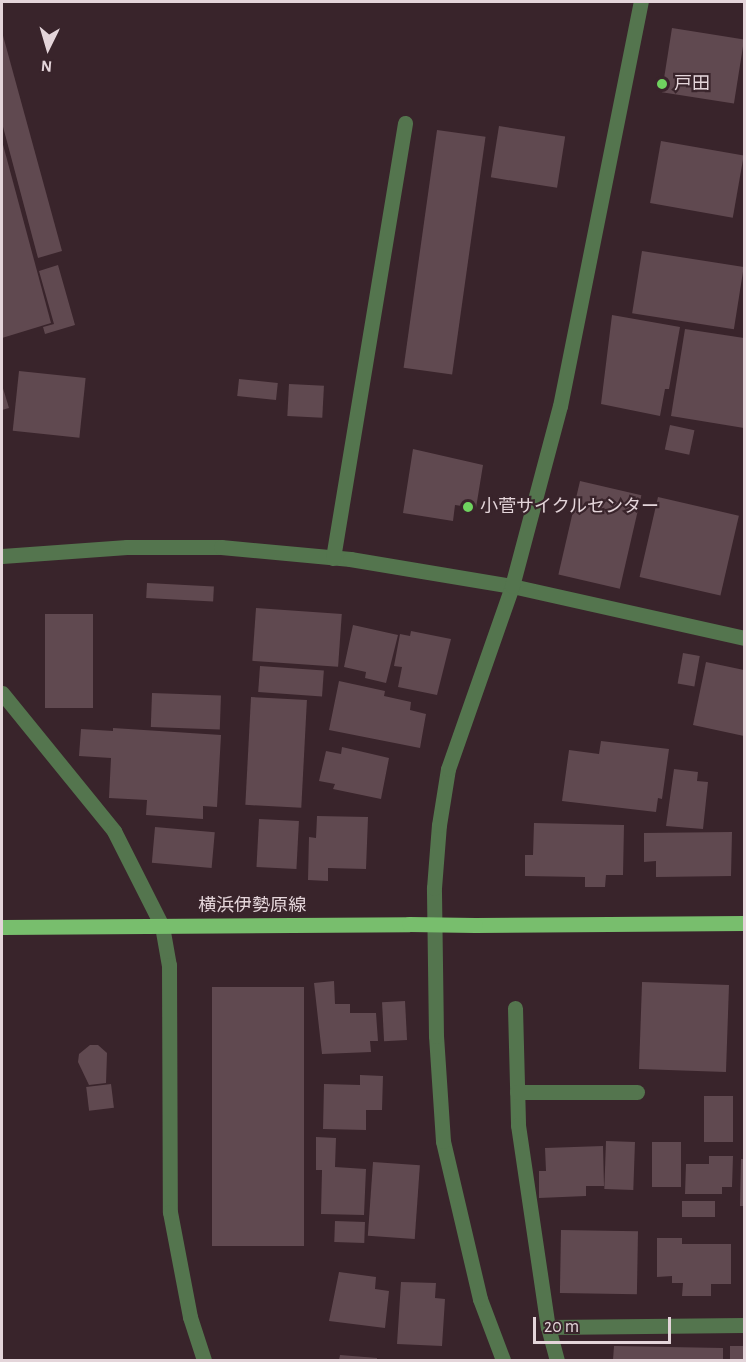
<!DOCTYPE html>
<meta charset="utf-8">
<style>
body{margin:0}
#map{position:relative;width:746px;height:1362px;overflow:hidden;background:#39242b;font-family:"Alegreya Sans","Noto Sans JP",sans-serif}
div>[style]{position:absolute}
.building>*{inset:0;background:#604950;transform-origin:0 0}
.minor>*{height:15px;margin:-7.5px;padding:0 7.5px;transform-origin:7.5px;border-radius:7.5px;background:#54754e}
.major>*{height:15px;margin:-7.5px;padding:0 7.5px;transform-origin:7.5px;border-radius:7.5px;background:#78be6d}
.major-bridge>*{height:15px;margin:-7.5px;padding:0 7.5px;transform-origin:7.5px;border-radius:7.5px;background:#78be6d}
.dots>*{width:16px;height:16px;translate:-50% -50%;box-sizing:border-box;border:3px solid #39242b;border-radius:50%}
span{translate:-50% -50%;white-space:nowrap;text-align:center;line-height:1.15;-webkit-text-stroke:4.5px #39242b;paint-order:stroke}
.poi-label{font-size:18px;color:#e4d5da}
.left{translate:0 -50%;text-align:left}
.street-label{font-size:18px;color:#e4d5da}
.frame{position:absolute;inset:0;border:3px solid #e4d5da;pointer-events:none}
.north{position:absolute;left:18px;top:18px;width:60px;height:60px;-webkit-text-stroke:4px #39242b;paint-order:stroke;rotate:185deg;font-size:16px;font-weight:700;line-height:24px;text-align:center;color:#e4d5da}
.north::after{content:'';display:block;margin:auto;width:21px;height:27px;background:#e4d5da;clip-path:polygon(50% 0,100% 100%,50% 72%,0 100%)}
.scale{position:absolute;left:533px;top:1317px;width:138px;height:27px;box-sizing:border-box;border:3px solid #e4d5da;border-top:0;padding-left:8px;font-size:18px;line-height:21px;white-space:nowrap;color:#e4d5da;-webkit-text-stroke:4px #39242b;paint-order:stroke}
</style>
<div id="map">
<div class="building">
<div style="left:672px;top:28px;width:73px;height:65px;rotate:9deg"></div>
<div style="clip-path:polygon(2px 32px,62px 251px,38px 258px,2px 123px)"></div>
<div style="left:499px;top:126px;width:67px;height:52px;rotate:9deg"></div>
<div style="left:437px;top:130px;width:49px;height:240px;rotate:8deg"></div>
<div style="clip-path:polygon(2px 141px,51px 323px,2px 338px)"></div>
<div style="left:661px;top:141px;width:84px;height:63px;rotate:10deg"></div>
<div style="left:642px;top:251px;width:103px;height:63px;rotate:9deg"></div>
<div style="clip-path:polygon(58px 265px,75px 325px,45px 334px,43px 327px,54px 324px,39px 271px)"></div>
<div style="clip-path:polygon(612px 315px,680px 327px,669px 389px,665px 389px,660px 416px,601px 404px)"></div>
<div style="clip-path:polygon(685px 329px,744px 338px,744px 428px,671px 416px)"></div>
<div style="left:19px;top:371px;width:67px;height:60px;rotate:6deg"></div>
<div style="left:239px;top:379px;width:39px;height:17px;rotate:6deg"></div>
<div style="left:289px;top:384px;width:35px;height:32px;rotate:3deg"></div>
<div style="clip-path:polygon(2px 385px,9px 408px,2px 410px)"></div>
<div style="left:670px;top:425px;width:25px;height:25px;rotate:12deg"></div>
<div style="clip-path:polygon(413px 449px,483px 465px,476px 508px,455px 505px,453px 521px,403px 513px)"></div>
<div style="left:580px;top:481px;width:63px;height:96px;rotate:13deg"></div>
<div style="left:658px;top:497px;width:83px;height:82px;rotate:13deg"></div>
<div style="left:147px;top:583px;width:67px;height:15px;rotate:3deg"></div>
<div style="left:256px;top:608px;width:86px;height:53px;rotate:4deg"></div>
<div style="left:45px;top:614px;width:48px;height:94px"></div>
<div style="clip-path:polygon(353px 625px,398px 635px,386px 683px,365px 678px,366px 672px,344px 667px)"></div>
<div style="clip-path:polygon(411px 631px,451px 639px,437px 695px,398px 687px,402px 667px,394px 666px,400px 634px,410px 636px)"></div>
<div style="left:683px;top:653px;width:17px;height:31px;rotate:10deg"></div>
<div style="clip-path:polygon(706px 662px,744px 670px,744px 736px,693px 725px)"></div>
<div style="left:260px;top:666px;width:64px;height:26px;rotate:4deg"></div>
<div style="clip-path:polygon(339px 681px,385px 691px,384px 696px,411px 702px,410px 710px,426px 714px,420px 748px,329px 730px)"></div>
<div style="left:152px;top:693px;width:69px;height:34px;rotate:2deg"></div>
<div style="left:251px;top:697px;width:56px;height:108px;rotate:3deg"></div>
<div style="clip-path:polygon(113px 728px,221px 735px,217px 807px,203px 806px,203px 819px,146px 815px,147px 800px,109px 798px,111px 758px,79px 756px,81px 729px,113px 731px)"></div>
<div style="clip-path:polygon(601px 741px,669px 749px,662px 799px,658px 798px,656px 812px,562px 801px,569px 750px,599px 754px)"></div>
<div style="clip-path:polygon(342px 747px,389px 758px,381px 799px,333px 789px,335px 784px,319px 781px,326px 751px,341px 754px)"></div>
<div style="clip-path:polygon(674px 769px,698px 772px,697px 781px,708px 782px,703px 829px,666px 826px)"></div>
<div style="clip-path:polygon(317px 816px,368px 817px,366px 869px,328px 868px,328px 881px,308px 880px,309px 837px,316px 838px)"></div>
<div style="left:259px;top:819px;width:40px;height:48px;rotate:3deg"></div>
<div style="clip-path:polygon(534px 823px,624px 825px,623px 875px,606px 875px,605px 887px,585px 887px,585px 877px,525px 876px,525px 855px,533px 855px)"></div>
<div style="left:155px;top:827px;width:60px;height:36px;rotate:5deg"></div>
<div style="clip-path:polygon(732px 832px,731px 876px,656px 877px,656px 861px,644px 862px,644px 833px)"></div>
<div style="clip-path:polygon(334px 981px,335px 1004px,350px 1004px,350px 1013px,376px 1013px,378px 1041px,370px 1041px,371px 1052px,322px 1054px,314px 983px)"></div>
<div style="left:729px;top:985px;width:87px;height:87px;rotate:92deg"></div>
<div style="left:212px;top:987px;width:92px;height:259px"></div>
<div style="left:405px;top:1001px;width:39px;height:23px;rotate:87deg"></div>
<div style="clip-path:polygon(90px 1045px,98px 1045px,107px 1053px,106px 1083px,89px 1085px,78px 1062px,79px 1054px)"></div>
<div style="clip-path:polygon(360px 1075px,383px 1076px,382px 1110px,366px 1110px,366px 1130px,323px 1129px,324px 1084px,360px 1085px)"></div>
<div style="left:111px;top:1084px;width:24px;height:25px;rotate:83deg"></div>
<div style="left:704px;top:1096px;width:29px;height:46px"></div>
<div style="clip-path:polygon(316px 1137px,336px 1138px,335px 1167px,366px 1169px,364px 1215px,321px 1214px,322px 1170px,316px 1170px)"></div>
<div style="left:606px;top:1141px;width:29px;height:48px;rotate:2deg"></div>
<div style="left:652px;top:1142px;width:29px;height:45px"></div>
<div style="clip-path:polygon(603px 1146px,604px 1186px,586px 1186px,586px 1196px,539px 1198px,539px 1171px,546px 1171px,545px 1148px)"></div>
<div style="clip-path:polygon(709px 1156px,733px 1156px,732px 1187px,722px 1187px,722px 1194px,685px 1194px,686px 1164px,709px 1164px)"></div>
<div style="clip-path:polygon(741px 1159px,744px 1159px,744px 1206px,740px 1206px)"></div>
<div style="left:373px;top:1162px;width:47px;height:74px;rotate:4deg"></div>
<div style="left:682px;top:1201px;width:33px;height:16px"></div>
<div style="left:335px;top:1221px;width:30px;height:21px;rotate:2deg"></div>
<div style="left:561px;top:1230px;width:77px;height:63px;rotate:1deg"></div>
<div style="clip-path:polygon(657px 1238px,682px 1238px,682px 1244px,731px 1244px,731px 1284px,711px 1284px,711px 1296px,682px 1296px,683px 1283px,672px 1283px,672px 1276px,657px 1277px)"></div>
<div style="clip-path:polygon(339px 1272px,376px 1277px,375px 1289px,389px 1291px,385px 1328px,329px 1321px)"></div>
<div style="clip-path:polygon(401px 1282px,436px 1283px,435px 1298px,445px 1299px,442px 1346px,397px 1344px)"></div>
<div style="clip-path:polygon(614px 1346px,723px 1348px,723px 1360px,613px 1360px)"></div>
<div style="left:730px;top:1346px;width:14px;height:14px"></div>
<div style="clip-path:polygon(340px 1355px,377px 1358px,377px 1360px,339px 1360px)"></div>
</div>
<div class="minor">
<div style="left:2px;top:556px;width:125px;rotate:-4.1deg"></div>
<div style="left:127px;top:547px;width:94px"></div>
<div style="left:221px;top:547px;width:130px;rotate:5.3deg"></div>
<div style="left:350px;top:559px;width:164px;rotate:9.5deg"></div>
<div style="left:512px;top:586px;width:238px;rotate:12.6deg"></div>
<div style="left:333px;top:558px;width:441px;rotate:-80.6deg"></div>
<div style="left:2px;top:693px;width:178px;rotate:50.9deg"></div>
<div style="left:114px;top:831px;width:106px;rotate:63.2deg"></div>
<div style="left:162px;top:926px;width:40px;rotate:80deg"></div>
<div style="left:169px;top:965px;width:247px;rotate:89.8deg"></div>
<div style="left:170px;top:1212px;width:107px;rotate:79.2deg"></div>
<div style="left:190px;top:1317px;width:45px;rotate:72deg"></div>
<div style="left:515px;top:1008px;width:117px;rotate:88.5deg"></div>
<div style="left:518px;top:1125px;width:204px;rotate:81.6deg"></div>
<div style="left:548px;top:1327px;width:34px;rotate:75deg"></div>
<div style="left:517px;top:1092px;width:120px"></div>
<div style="left:548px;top:1327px;width:196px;rotate:-0.6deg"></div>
<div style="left:503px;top:1360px;width:65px;rotate:-110.7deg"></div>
<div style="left:480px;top:1299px;width:162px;rotate:-103.2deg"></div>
<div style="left:443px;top:1141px;width:105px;rotate:-93.8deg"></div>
<div style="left:436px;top:1036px;width:148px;rotate:-90.8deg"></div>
<div style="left:434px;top:888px;width:63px;rotate:-85.5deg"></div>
<div style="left:439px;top:825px;width:57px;rotate:-80.9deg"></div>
<div style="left:448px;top:769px;width:194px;rotate:-70.7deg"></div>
<div style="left:512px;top:586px;width:186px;rotate:-75.1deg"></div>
<div style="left:560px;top:406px;width:412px;rotate:-78.7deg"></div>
</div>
<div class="major">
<div style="left:475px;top:925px;width:269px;rotate:-0.4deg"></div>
<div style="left:2px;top:927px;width:407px;rotate:-0.4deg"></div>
</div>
<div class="major-bridge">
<div style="left:409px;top:924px;width:66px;rotate:0.9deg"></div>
</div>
<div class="dots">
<div style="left:662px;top:84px;background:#6fd35f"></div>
<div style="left:468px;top:507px;background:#6fd35f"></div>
</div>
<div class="poi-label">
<span class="left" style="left:674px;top:84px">戸田</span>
<span class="left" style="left:480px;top:507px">小菅サイクルセンター</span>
</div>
<div class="street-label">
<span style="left:252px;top:906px">横浜伊勢原線</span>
</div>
<div class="frame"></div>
<div class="north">N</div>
<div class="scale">20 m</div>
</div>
